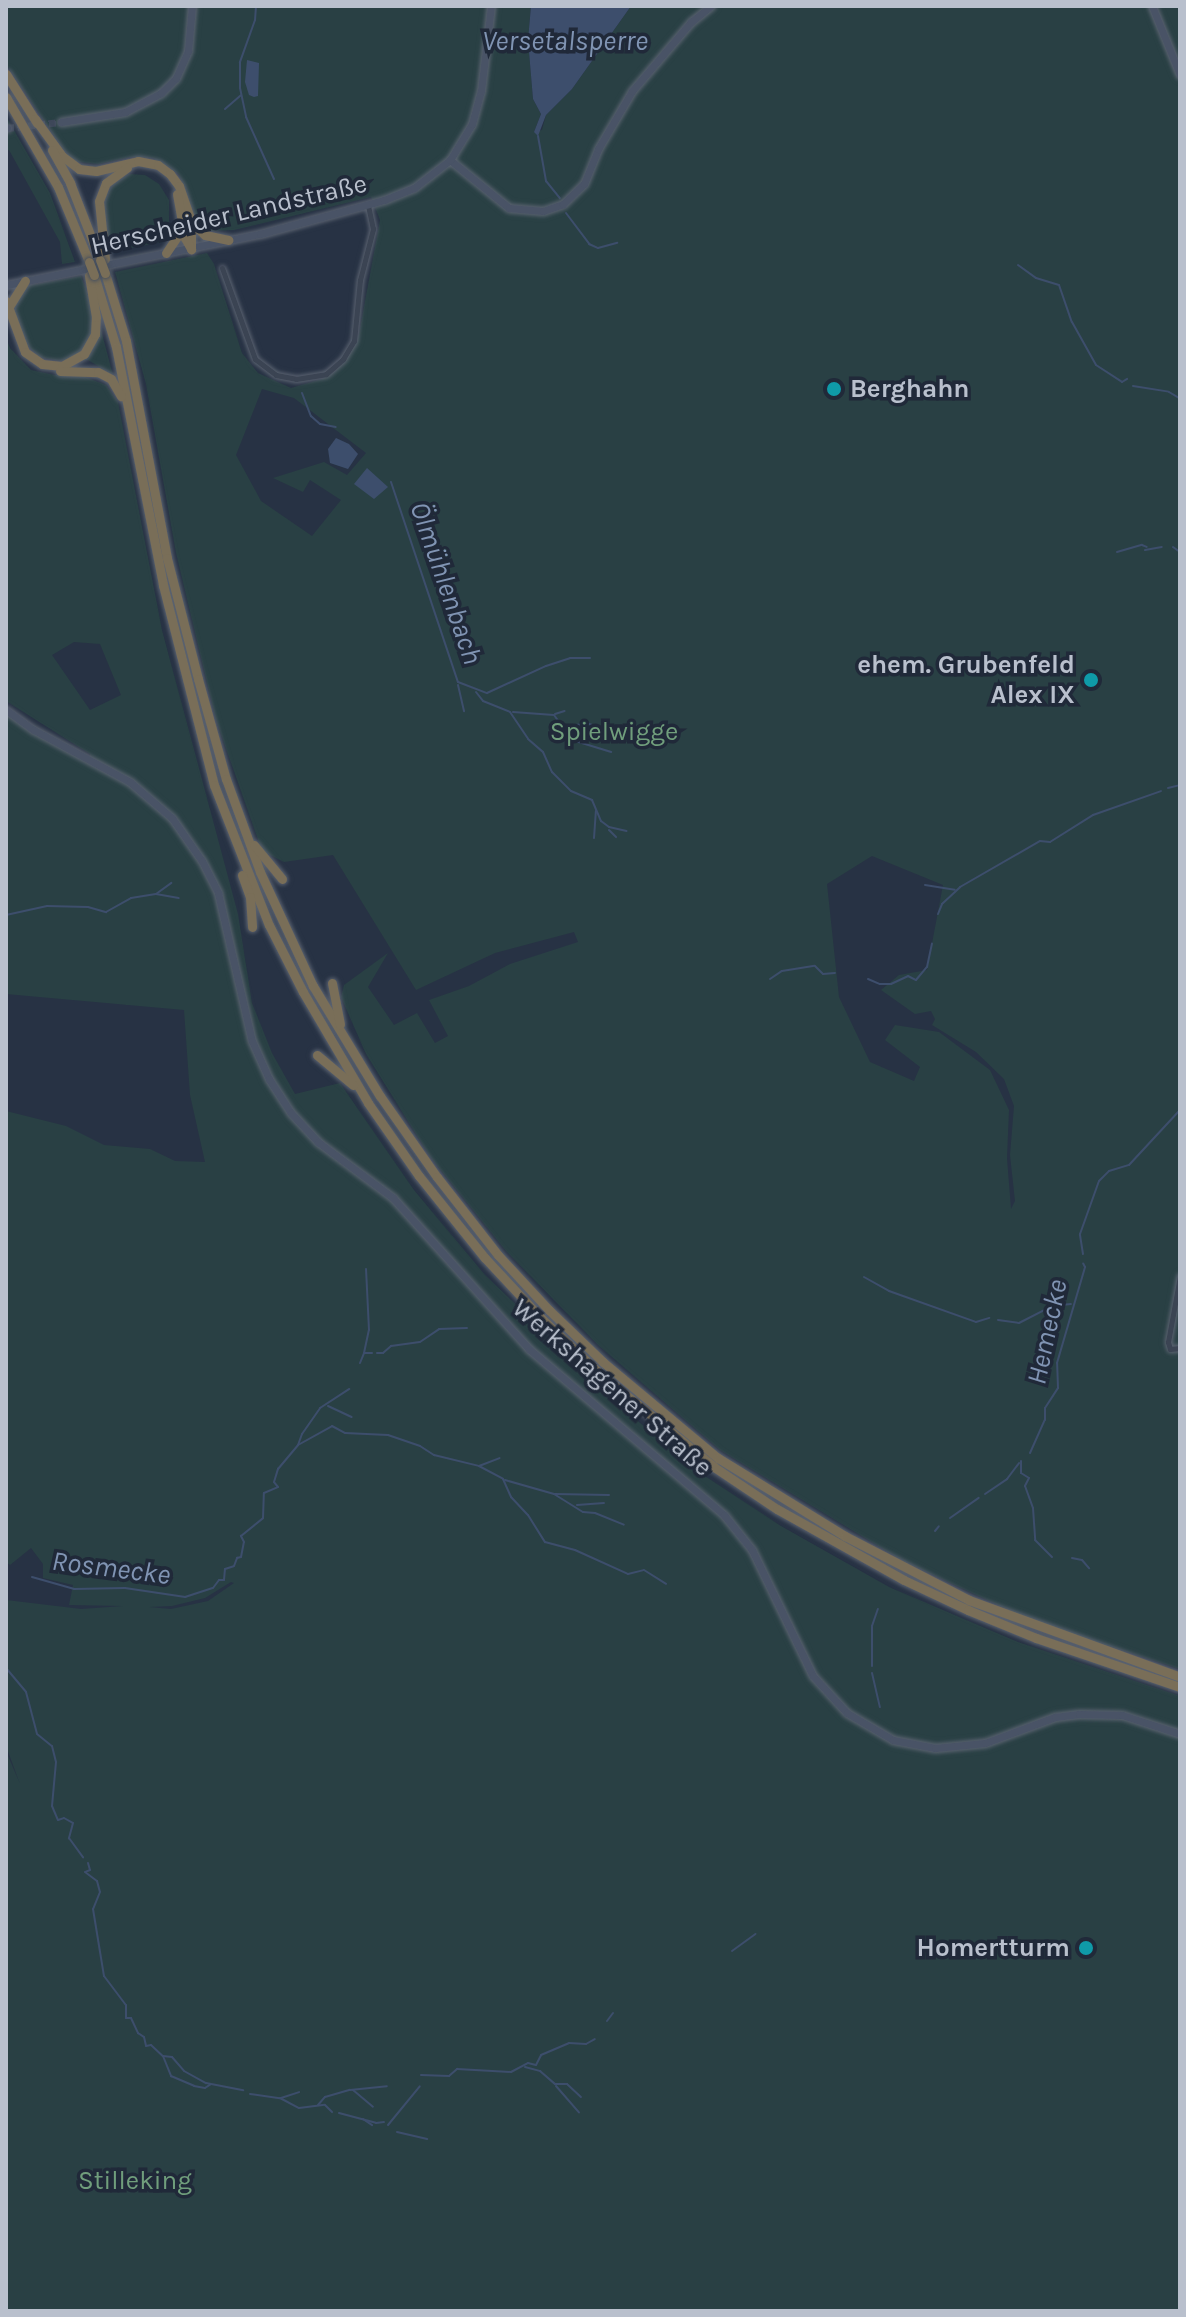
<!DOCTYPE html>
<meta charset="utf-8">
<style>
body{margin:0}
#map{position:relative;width:1186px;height:2317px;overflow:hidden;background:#273244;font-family:Karla,sans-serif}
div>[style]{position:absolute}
.green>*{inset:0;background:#294044}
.water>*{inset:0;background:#3d4e6c}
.stream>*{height:2px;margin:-1px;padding:0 1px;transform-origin:1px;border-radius:1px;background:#3d4e6c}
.secondary-tunnel>*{height:7px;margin-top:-3.5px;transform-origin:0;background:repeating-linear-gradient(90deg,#3d4759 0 7px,transparent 0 10.5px)}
.roads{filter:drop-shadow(0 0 2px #5a6270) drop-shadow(0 0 2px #5a6270)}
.minor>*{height:5px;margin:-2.5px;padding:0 2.5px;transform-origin:2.5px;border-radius:2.5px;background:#3b4453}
.secondary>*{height:7px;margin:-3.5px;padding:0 3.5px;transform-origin:3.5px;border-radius:3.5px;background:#495366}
.motorway>*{height:9px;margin:-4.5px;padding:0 4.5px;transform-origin:4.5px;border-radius:4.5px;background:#796e58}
.bridges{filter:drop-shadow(0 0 2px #464f5d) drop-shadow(0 0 2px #464f5d)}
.motorway-bridge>*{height:9px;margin:-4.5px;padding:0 4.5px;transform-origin:4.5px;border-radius:4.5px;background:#796e58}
.dots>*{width:22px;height:22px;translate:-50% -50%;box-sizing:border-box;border:4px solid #202939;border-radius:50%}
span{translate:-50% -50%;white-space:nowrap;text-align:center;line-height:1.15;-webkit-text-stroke:7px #202939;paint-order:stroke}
.street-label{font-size:26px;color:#b9c0cd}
.poi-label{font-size:26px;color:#b9c0cd;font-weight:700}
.left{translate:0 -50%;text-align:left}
.right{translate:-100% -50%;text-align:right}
.park-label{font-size:26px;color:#709e7c}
.water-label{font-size:28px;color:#8094b3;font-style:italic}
.frame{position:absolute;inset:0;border:8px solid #b9c0cd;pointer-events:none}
</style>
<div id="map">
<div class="green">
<div style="clip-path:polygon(evenodd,6px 6px,531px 6px,528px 40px,533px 99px,541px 114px,534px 132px,542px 130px,546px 115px,572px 89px,631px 6px,1180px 6px,1180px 1669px,1035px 1622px,903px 1561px,720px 1450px,598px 1345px,506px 1251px,431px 1158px,366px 1054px,341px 997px,344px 985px,388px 953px,368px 987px,394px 1025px,417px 1013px,435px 1043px,448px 1036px,429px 1000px,469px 986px,510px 964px,578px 942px,574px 932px,495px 953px,416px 990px,333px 855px,284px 862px,262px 851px,216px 720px,176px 553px,146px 384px,115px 272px,207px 253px,214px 264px,242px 353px,258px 373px,291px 388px,322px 379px,336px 370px,350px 353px,359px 334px,380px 220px,371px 197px,234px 230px,209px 231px,194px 220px,179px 174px,153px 158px,131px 157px,98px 164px,71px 161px,6px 64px,6px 6px,262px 389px,294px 398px,366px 453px,347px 475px,324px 462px,273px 478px,303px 492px,310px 480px,341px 500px,312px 536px,261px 501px,236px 455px,262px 389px,6px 6px,872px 856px,943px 885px,927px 970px,899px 975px,881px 990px,915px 1014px,931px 1011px,935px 1019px,932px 1025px,976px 1052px,1004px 1079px,1014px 1106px,1010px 1155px,1015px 1201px,1011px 1209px,1007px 1158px,1009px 1110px,990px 1070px,939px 1032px,895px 1025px,885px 1040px,920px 1067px,914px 1081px,870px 1062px,839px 997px,827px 884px,872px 856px)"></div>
<div style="clip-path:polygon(6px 116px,50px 193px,75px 262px,62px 264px,60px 242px,9px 150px,6px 151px)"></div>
<div style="clip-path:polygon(129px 174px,145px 175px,159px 184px,169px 200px,169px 234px,162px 242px,110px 252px,104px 222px,105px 199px,113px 183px)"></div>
<div style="clip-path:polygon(81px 276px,101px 330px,113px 375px,88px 360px,61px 361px,39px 357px,24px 342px,14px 313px,17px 297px,26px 286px)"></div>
<div style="clip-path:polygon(evenodd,6px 338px,10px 348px,31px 370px,55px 375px,80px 375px,106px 385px,118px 402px,162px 630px,238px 914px,252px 1003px,272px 1053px,295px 1094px,340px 1083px,414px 1190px,485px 1275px,639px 1422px,705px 1476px,781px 1526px,889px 1587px,1018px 1642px,1180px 1696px,1180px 2311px,6px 2311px,6px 1751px,20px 1784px,6px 1746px,6px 1600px,81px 1609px,123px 1606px,69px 1605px,73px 1585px,43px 1578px,43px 1564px,31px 1548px,10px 1565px,6px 1562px,6px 1111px,66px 1126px,104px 1145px,150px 1149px,175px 1161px,205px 1162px,190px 1095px,184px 1010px,6px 994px,6px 710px,90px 757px,90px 754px,6px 701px,6px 338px,74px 642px,100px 644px,121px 695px,90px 710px,52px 655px,74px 642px,6px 338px,231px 1582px,234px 1583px,208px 1601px,171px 1609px,149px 1607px,172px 1606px,205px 1598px,231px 1582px)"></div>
</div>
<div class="water">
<div style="clip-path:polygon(531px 6px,631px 6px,572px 89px,546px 115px,538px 136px,534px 132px,541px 114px,533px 99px,528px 40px)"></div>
<div style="clip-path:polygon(247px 60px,259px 63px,258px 96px,254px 97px,249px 95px,245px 82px)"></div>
<div style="clip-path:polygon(336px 438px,349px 444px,358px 454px,348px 469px,330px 463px,328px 449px)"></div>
<div style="clip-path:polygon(367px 468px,388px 487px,374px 499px,354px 484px)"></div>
</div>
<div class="stream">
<div style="left:256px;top:6px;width:14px;rotate:94deg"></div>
<div style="left:255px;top:20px;width:45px;rotate:109.7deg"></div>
<div style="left:240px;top:62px;width:26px;rotate:90deg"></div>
<div style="left:240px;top:88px;width:30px;rotate:78deg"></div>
<div style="left:246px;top:117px;width:68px;rotate:65.7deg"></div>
<div style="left:225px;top:109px;width:21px;rotate:-41deg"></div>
<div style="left:538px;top:136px;width:46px;rotate:79.9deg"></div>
<div style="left:546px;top:181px;width:22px;rotate:51deg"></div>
<div style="left:566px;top:213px;width:39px;rotate:53deg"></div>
<div style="left:589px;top:244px;width:10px;rotate:24deg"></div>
<div style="left:598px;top:248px;width:20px;rotate:-15deg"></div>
<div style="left:1018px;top:265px;width:22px;rotate:36deg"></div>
<div style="left:1036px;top:278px;width:24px;rotate:17deg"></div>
<div style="left:1059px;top:285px;width:39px;rotate:71deg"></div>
<div style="left:1072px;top:322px;width:49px;rotate:60.8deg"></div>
<div style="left:1096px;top:365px;width:31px;rotate:33deg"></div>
<div style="left:1122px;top:382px;width:6px;rotate:-31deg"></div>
<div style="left:1133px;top:386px;width:36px;rotate:9deg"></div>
<div style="left:1169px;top:392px;width:12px;rotate:31deg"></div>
<div style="left:302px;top:393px;width:25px;rotate:69deg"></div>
<div style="left:311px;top:416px;width:12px;rotate:42deg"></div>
<div style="left:320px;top:424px;width:16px;rotate:11deg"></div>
<div style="left:391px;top:482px;width:211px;rotate:71.5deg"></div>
<div style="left:458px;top:682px;width:31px;rotate:21deg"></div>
<div style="left:487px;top:693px;width:65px;rotate:-24.6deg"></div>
<div style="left:546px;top:666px;width:25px;rotate:-18deg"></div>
<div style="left:570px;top:658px;width:20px"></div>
<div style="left:1173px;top:547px;width:9px;rotate:36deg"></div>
<div style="left:1145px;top:550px;width:17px;rotate:-10deg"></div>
<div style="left:1117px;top:552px;width:26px;rotate:-16deg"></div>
<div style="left:1142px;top:545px;width:5px;rotate:22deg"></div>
<div style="left:458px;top:685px;width:27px;rotate:77deg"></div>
<div style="left:476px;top:692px;width:11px;rotate:52deg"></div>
<div style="left:483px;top:701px;width:29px;rotate:22deg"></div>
<div style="left:510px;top:712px;width:32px;rotate:56deg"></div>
<div style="left:528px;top:739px;width:20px;rotate:41deg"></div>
<div style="left:543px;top:752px;width:22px;rotate:66deg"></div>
<div style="left:552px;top:772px;width:27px;rotate:45deg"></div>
<div style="left:571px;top:791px;width:23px;rotate:23deg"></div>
<div style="left:592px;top:800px;width:23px;rotate:67deg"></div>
<div style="left:601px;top:821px;width:10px;rotate:37deg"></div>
<div style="left:609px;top:827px;width:18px;rotate:13deg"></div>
<div style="left:513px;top:712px;width:41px;rotate:4.2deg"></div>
<div style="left:554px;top:715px;width:31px;rotate:54deg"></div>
<div style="left:572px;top:740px;width:41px;rotate:17.1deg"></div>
<div style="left:555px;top:714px;width:10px;rotate:-17deg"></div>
<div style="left:564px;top:726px;width:25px;rotate:-5deg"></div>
<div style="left:589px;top:724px;width:21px;rotate:17deg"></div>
<div style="left:1168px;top:788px;width:12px;rotate:-14deg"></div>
<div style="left:609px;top:830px;width:10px;rotate:45deg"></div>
<div style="left:594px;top:838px;width:27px;rotate:-86deg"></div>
<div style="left:925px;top:885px;width:30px;rotate:9deg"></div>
<div style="left:156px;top:894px;width:19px;rotate:-36deg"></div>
<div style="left:938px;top:914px;width:11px;rotate:-68deg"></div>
<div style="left:942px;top:904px;width:25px;rotate:-43deg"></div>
<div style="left:960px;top:887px;width:92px;rotate:-29.9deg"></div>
<div style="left:1040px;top:841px;width:10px;rotate:6deg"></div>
<div style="left:1050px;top:842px;width:51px;rotate:-32.1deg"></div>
<div style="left:1093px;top:815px;width:72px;rotate:-19.4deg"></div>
<div style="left:6px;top:915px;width:42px;rotate:-12.4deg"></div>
<div style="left:47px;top:906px;width:41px;rotate:1.4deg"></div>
<div style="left:88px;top:907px;width:19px;rotate:16deg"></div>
<div style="left:106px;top:912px;width:29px;rotate:-29deg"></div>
<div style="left:131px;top:898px;width:25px;rotate:-9deg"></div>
<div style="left:156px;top:894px;width:23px;rotate:10deg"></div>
<div style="left:770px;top:979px;width:14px;rotate:-34deg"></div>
<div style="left:782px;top:971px;width:33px;rotate:-9deg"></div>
<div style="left:815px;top:966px;width:11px;rotate:45deg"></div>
<div style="left:823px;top:974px;width:12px;rotate:-5deg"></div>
<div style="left:868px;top:979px;width:13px;rotate:23deg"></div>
<div style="left:880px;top:984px;width:11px"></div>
<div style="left:891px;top:984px;width:19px;rotate:-25deg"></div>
<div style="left:908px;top:976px;width:9px;rotate:27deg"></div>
<div style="left:916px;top:980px;width:17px;rotate:-50deg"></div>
<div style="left:927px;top:967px;width:24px;rotate:-78deg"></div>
<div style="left:1083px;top:1254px;width:20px;rotate:-99deg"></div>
<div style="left:1080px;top:1234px;width:56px;rotate:-70.3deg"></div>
<div style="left:1099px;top:1181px;width:14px;rotate:-45deg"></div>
<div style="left:1109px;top:1171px;width:21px;rotate:-17deg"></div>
<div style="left:1129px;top:1165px;width:75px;rotate:-47.2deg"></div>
<div style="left:864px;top:1277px;width:29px;rotate:29deg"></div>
<div style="left:889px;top:1291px;width:92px;rotate:19.6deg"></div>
<div style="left:976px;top:1322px;width:14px;rotate:-17deg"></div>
<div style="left:998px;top:1320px;width:21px;rotate:8deg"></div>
<div style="left:1019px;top:1323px;width:37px;rotate:-27deg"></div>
<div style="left:1052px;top:1306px;width:19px;rotate:-6deg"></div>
<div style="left:364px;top:1353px;width:24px;rotate:-78deg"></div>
<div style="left:369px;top:1330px;width:61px;rotate:-92.8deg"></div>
<div style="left:377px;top:1353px;width:6px"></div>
<div style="left:383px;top:1353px;width:11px;rotate:-41deg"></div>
<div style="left:391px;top:1346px;width:29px;rotate:-8deg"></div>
<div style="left:420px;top:1342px;width:23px;rotate:-34deg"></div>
<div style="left:439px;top:1329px;width:28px;rotate:-2deg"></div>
<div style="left:360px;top:1363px;width:11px;rotate:-68deg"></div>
<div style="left:364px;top:1353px;width:8px"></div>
<div style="left:328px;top:1406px;width:26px;rotate:25deg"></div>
<div style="left:298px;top:1445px;width:39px;rotate:-29deg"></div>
<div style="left:332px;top:1426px;width:15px;rotate:28deg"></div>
<div style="left:345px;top:1433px;width:43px;rotate:2.7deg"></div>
<div style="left:388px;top:1435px;width:34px;rotate:19deg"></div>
<div style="left:420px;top:1446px;width:17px;rotate:33deg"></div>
<div style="left:434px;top:1455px;width:46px;rotate:13.7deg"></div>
<div style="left:479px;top:1466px;width:27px;rotate:28deg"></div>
<div style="left:503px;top:1479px;width:20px;rotate:66deg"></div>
<div style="left:511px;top:1497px;width:25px;rotate:47deg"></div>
<div style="left:528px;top:1515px;width:32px;rotate:58deg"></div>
<div style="left:545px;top:1542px;width:31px;rotate:15deg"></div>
<div style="left:575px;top:1550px;width:58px;rotate:24.4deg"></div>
<div style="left:628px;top:1574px;width:16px;rotate:-14deg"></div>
<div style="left:644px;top:1570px;width:26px;rotate:32deg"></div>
<div style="left:1030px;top:1453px;width:36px;rotate:-66deg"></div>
<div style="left:1045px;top:1420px;width:12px;rotate:-90deg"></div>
<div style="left:1045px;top:1408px;width:24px;rotate:-57deg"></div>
<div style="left:1058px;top:1388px;width:25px;rotate:-92deg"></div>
<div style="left:1057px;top:1363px;width:100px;rotate:-73.7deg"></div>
<div style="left:1085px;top:1267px;width:4px;rotate:-117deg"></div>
<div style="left:1021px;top:1461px;width:12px;rotate:90deg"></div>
<div style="left:1021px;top:1473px;width:9px;rotate:32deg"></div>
<div style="left:1029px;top:1478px;width:9px;rotate:117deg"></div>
<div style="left:1025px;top:1486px;width:23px;rotate:70deg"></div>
<div style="left:1033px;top:1508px;width:32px;rotate:86deg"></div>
<div style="left:1035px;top:1540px;width:24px;rotate:45deg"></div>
<div style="left:479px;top:1466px;width:22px;rotate:-21deg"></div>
<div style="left:505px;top:1480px;width:51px;rotate:15.9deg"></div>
<div style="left:554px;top:1494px;width:34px;rotate:32deg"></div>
<div style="left:583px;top:1512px;width:12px;rotate:5deg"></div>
<div style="left:595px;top:1513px;width:31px;rotate:22deg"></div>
<div style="left:555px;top:1494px;width:54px;rotate:1.1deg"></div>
<div style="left:985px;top:1494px;width:27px;rotate:-34deg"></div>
<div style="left:1007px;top:1479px;width:20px;rotate:-53deg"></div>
<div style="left:577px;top:1505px;width:27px;rotate:-4deg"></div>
<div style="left:950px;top:1518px;width:35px;rotate:-35deg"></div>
<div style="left:935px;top:1531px;width:6px;rotate:-51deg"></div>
<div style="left:1072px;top:1558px;width:10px;rotate:11deg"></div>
<div style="left:1082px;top:1560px;width:11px;rotate:49deg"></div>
<div style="left:32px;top:1577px;width:44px;rotate:15.9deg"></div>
<div style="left:74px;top:1589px;width:51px;rotate:-1.1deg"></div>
<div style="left:125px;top:1588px;width:61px;rotate:8.5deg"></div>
<div style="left:185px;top:1597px;width:29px;rotate:-18deg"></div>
<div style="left:213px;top:1588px;width:10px;rotate:-53deg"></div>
<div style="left:219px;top:1580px;width:5px"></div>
<div style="left:224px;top:1580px;width:11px;rotate:-85deg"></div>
<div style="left:225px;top:1569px;width:9px;rotate:-18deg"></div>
<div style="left:234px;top:1566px;width:9px;rotate:-69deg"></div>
<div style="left:237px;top:1558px;width:4px;rotate:-14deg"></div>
<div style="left:241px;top:1557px;width:15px;rotate:-79deg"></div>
<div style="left:244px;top:1542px;width:7px;rotate:-117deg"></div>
<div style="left:241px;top:1536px;width:28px;rotate:-39deg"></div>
<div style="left:263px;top:1518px;width:25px;rotate:-88deg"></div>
<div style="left:264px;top:1493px;width:15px;rotate:-23deg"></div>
<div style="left:278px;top:1487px;width:6px;rotate:-129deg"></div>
<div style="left:274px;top:1482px;width:14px;rotate:-73deg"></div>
<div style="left:278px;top:1469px;width:31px;rotate:-50deg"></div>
<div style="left:298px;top:1445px;width:12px;rotate:-70deg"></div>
<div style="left:302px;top:1434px;width:32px;rotate:-55deg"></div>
<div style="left:320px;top:1408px;width:35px;rotate:-33deg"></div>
<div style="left:872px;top:1666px;width:40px;rotate:-90deg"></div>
<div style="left:872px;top:1626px;width:18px;rotate:-71deg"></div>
<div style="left:6px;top:1668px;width:31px;rotate:50deg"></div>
<div style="left:26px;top:1692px;width:43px;rotate:75.3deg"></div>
<div style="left:37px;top:1734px;width:19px;rotate:39deg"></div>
<div style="left:52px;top:1746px;width:16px;rotate:76deg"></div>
<div style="left:56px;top:1762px;width:44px;rotate:95.2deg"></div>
<div style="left:52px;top:1806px;width:15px;rotate:67deg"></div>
<div style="left:58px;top:1820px;width:6px;rotate:-18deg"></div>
<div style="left:64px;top:1818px;width:10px;rotate:29deg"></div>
<div style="left:73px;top:1823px;width:16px;rotate:105deg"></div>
<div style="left:69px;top:1838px;width:24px;rotate:54deg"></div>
<div style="left:872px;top:1673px;width:35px;rotate:77deg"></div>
<div style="left:88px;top:1863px;width:7px;rotate:74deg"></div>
<div style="left:90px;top:1870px;width:5px;rotate:158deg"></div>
<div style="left:85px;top:1872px;width:15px;rotate:37deg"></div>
<div style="left:97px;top:1881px;width:11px;rotate:75deg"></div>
<div style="left:100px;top:1892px;width:18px;rotate:112deg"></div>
<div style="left:93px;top:1909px;width:68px;rotate:80.7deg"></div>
<div style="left:104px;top:1976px;width:36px;rotate:53deg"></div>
<div style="left:126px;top:2005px;width:13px;rotate:90deg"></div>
<div style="left:126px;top:2018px;width:5px"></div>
<div style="left:131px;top:2018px;width:17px;rotate:65deg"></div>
<div style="left:138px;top:2033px;width:7px;rotate:34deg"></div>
<div style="left:144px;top:2037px;width:9px;rotate:77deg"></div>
<div style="left:146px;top:2046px;width:5px;rotate:-11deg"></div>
<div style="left:151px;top:2045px;width:16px;rotate:43deg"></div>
<div style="left:163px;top:2056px;width:9px;rotate:6deg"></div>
<div style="left:172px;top:2057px;width:18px;rotate:49deg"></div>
<div style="left:184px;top:2071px;width:25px;rotate:29deg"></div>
<div style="left:206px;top:2083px;width:38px;rotate:11deg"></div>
<div style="left:732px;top:1951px;width:29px;rotate:-36deg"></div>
<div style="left:607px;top:2021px;width:10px;rotate:-53deg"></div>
<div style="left:163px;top:2056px;width:22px;rotate:68deg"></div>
<div style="left:171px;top:2076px;width:25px;rotate:23deg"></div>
<div style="left:194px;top:2086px;width:11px;rotate:10deg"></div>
<div style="left:205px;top:2088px;width:7px;rotate:-34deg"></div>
<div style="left:525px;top:2067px;width:16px;rotate:15deg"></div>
<div style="left:540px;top:2071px;width:20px;rotate:41deg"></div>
<div style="left:555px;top:2084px;width:12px"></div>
<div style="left:567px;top:2084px;width:19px;rotate:43deg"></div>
<div style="left:421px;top:2075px;width:28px;rotate:2deg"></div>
<div style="left:449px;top:2076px;width:11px;rotate:-41deg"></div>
<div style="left:457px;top:2069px;width:54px;rotate:3.2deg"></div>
<div style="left:511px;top:2072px;width:19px;rotate:-28deg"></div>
<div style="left:528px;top:2063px;width:8px;rotate:14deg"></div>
<div style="left:536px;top:2065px;width:11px;rotate:-63deg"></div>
<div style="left:541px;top:2055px;width:30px;rotate:-23deg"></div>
<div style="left:569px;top:2043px;width:17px;rotate:3deg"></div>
<div style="left:586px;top:2044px;width:10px;rotate:-29deg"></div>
<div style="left:556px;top:2086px;width:35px;rotate:49deg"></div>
<div style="left:353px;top:2090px;width:26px;rotate:40deg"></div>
<div style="left:250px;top:2094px;width:30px;rotate:8deg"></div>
<div style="left:280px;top:2098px;width:21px;rotate:28deg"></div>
<div style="left:299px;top:2108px;width:26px;rotate:-7deg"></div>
<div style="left:325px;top:2105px;width:10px;rotate:45deg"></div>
<div style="left:281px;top:2098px;width:19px;rotate:-18deg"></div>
<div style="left:318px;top:2105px;width:11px;rotate:-49deg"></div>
<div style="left:325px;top:2097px;width:26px;rotate:-16deg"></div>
<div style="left:350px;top:2090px;width:37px;rotate:-6deg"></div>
<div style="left:339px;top:2113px;width:38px;rotate:15deg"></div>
<div style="left:376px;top:2123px;width:8px;rotate:-7deg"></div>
<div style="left:363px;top:2119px;width:11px;rotate:34deg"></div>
<div style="left:388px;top:2125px;width:50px;rotate:-50.6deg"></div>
<div style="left:397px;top:2132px;width:31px;rotate:13deg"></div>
</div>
<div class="secondary-tunnel">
<div style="left:7px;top:128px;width:54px;rotate:-6.3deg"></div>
</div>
<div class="roads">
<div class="minor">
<div style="left:222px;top:268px;width:97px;rotate:70.1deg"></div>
<div style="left:255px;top:359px;width:26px;rotate:37deg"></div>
<div style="left:276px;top:375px;width:20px;rotate:11deg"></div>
<div style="left:296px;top:379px;width:30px;rotate:-9deg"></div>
<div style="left:326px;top:374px;width:23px;rotate:-41deg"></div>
<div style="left:343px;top:359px;width:21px;rotate:-59deg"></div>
<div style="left:354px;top:341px;width:61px;rotate:-84.4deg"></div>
<div style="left:360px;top:280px;width:53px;rotate:-75.7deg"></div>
<div style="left:373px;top:229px;width:25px;rotate:-102deg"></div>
<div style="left:1180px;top:1276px;width:67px;rotate:100.3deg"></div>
<div style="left:1168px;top:1342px;width:7px;rotate:74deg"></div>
<div style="left:1170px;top:1349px;width:10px;rotate:-6deg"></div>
</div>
<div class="secondary">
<div style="left:1152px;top:6px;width:74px;rotate:67.9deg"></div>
<div style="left:61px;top:122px;width:65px;rotate:-8.9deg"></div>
<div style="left:125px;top:112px;width:41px;rotate:-27.8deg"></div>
<div style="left:161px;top:93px;width:21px;rotate:-45deg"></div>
<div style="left:176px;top:78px;width:30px;rotate:-66deg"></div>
<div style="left:188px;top:51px;width:45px;rotate:-84.9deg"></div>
<div style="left:6px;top:128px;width:1px"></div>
<div style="left:450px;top:160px;width:76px;rotate:39.1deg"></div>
<div style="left:509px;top:208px;width:34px;rotate:5deg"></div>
<div style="left:543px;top:211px;width:21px;rotate:-19deg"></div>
<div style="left:563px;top:204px;width:29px;rotate:-44deg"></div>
<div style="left:584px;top:184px;width:38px;rotate:-68deg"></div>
<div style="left:598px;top:149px;width:67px;rotate:-59.6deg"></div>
<div style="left:632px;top:91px;width:91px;rotate:-49.5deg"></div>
<div style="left:691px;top:22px;width:26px;rotate:-39deg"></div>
<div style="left:6px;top:285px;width:259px;rotate:-11.4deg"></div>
<div style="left:260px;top:234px;width:129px;rotate:-15.3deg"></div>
<div style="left:384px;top:200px;width:32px;rotate:-22deg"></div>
<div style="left:414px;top:188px;width:46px;rotate:-37.9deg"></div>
<div style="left:450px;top:160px;width:42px;rotate:-58.6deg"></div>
<div style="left:472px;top:124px;width:34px;rotate:-75deg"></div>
<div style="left:481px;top:91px;width:86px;rotate:-83.3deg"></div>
<div style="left:6px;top:710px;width:34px;rotate:36deg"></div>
<div style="left:34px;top:730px;width:109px;rotate:28.4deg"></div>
<div style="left:130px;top:782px;width:55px;rotate:40.6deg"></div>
<div style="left:172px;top:818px;width:52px;rotate:55.1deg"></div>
<div style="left:202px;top:861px;width:36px;rotate:63deg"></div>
<div style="left:218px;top:893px;width:152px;rotate:77.1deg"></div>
<div style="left:252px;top:1041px;width:42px;rotate:65.9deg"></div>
<div style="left:269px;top:1079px;width:40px;rotate:57.1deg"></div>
<div style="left:291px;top:1113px;width:40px;rotate:47deg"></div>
<div style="left:318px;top:1142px;width:94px;rotate:36.7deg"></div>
<div style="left:393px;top:1198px;width:203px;rotate:48deg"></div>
<div style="left:529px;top:1349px;width:256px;rotate:40.4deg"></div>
<div style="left:724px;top:1515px;width:45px;rotate:51.3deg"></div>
<div style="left:752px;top:1550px;width:140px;rotate:64.2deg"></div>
<div style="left:813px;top:1676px;width:50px;rotate:47.4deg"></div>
<div style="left:847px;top:1713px;width:53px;rotate:30.4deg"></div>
<div style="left:893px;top:1740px;width:43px;rotate:10.8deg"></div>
<div style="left:935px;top:1748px;width:50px;rotate:-5.7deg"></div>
<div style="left:985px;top:1743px;width:75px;rotate:-20.4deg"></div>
<div style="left:1055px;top:1717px;width:24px;rotate:-7deg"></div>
<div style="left:1079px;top:1714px;width:43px;rotate:1.3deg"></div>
<div style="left:1122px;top:1715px;width:61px;rotate:18.1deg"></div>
</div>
<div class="motorway">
<div style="left:6px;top:74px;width:58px;rotate:57.7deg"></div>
<div style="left:6px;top:97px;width:104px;rotate:60deg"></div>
<div style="left:58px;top:187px;width:81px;rotate:67.5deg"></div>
<div style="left:35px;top:119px;width:46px;rotate:53.9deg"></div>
<div style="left:62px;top:156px;width:21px;rotate:37deg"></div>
<div style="left:79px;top:169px;width:17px;rotate:7deg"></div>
<div style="left:96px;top:171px;width:43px;rotate:-13.4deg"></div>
<div style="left:138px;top:161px;width:20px;rotate:11deg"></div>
<div style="left:158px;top:165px;width:15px;rotate:37deg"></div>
<div style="left:170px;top:174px;width:15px;rotate:53deg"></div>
<div style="left:179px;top:186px;width:37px;rotate:71deg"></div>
<div style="left:191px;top:221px;width:28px;rotate:90deg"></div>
<div style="left:52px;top:150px;width:38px;rotate:61deg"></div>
<div style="left:70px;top:183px;width:83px;rotate:68.7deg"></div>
<div style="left:177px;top:194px;width:45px;rotate:79.7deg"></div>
<div style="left:185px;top:238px;width:13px;rotate:61deg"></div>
<div style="left:193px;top:224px;width:16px;rotate:43deg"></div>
<div style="left:205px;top:235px;width:24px;rotate:12deg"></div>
<div style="left:166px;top:253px;width:29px;rotate:-56deg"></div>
<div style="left:105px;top:259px;width:58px;rotate:-95.9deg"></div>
<div style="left:99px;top:201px;width:19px;rotate:-69deg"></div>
<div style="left:106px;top:183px;width:26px;rotate:-36deg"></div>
<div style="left:105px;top:273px;width:71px;rotate:72.8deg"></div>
<div style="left:126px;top:341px;width:221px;rotate:79.3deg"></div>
<div style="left:167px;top:558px;width:125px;rotate:75.6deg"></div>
<div style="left:198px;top:679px;width:104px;rotate:74.4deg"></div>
<div style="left:226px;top:779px;width:99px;rotate:69.9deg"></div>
<div style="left:260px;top:872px;width:126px;rotate:65.1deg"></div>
<div style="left:313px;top:986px;width:129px;rotate:58.7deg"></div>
<div style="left:380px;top:1096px;width:99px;rotate:54.9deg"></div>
<div style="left:437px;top:1177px;width:99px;rotate:52deg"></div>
<div style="left:498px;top:1255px;width:75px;rotate:47.2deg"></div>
<div style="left:549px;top:1310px;width:75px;rotate:43.9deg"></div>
<div style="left:603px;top:1362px;width:150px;rotate:39.9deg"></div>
<div style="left:718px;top:1458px;width:149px;rotate:31.6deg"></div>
<div style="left:845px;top:1536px;width:140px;rotate:27.3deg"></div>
<div style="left:969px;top:1600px;width:225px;rotate:20deg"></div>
<div style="left:94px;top:275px;width:75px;rotate:73deg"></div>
<div style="left:116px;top:347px;width:243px;rotate:78.8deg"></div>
<div style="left:163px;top:585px;width:206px;rotate:75.7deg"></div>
<div style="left:214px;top:785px;width:150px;rotate:68.6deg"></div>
<div style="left:269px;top:925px;width:75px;rotate:63.1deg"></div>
<div style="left:303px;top:992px;width:129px;rotate:59.6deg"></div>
<div style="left:368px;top:1103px;width:89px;rotate:55.1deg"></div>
<div style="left:419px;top:1176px;width:105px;rotate:51.2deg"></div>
<div style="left:485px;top:1258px;width:82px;rotate:47deg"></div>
<div style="left:541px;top:1318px;width:79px;rotate:43.5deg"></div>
<div style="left:598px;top:1372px;width:150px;rotate:39.3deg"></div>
<div style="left:714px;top:1467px;width:76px;rotate:33.7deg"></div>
<div style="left:777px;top:1509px;width:145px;rotate:29.2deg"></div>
<div style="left:904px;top:1580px;width:71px;rotate:25.1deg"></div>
<div style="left:968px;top:1610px;width:74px;rotate:22.4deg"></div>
<div style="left:1036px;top:1638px;width:152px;rotate:18.8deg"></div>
<div style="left:6px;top:301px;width:54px;rotate:69.6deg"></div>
<div style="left:25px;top:352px;width:21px;rotate:35deg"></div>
<div style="left:42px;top:364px;width:20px;rotate:6deg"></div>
<div style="left:62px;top:366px;width:25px;rotate:-29deg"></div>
<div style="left:84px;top:354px;width:23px;rotate:-61deg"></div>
<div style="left:95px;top:334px;width:17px;rotate:-87deg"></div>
<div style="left:96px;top:317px;width:42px;rotate:-99.7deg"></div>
<div style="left:8px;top:308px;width:32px;rotate:-58deg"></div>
<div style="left:60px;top:371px;width:38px;rotate:2deg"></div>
<div style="left:98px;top:372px;width:15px;rotate:28deg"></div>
<div style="left:111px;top:379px;width:20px;rotate:60deg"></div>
<div style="left:254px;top:845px;width:44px;rotate:50.5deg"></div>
<div style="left:242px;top:875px;width:23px;rotate:70deg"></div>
<div style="left:250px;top:897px;width:30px;rotate:86deg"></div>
<div style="left:332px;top:983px;width:42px;rotate:79deg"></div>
<div style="left:317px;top:1055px;width:47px;rotate:39.8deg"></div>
</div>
</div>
<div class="bridges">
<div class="motorway-bridge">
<div style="left:100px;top:260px;width:14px;rotate:69deg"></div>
<div style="left:89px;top:262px;width:14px;rotate:69deg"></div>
</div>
</div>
<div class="dots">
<div style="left:834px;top:389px;background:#0f9aa8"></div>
<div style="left:1091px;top:680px;background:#0f9aa8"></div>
<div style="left:1086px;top:1948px;background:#0f9aa8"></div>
</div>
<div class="street-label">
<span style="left:229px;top:215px;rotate:-13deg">Herscheider Landstraße</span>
<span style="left:612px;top:1388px;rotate:41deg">Werkshagener Straße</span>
</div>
<div class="poi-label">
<span class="left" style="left:850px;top:389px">Berghahn</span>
<span class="right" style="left:1075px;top:680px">ehem. Grubenfeld<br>Alex IX</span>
<span class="right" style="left:1070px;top:1948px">Homertturm</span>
</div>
<div class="park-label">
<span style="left:614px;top:732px">Spielwigge</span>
<span style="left:135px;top:2181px">Stilleking</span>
</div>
<div class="water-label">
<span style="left:565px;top:41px">Versetalsperre</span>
<span style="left:446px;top:583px;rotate:71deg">Ölmühlenbach</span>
<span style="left:1047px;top:1332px;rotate:-78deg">Hemecke</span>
<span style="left:111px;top:1568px;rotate:7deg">Rosmecke</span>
</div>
<div class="frame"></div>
</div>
